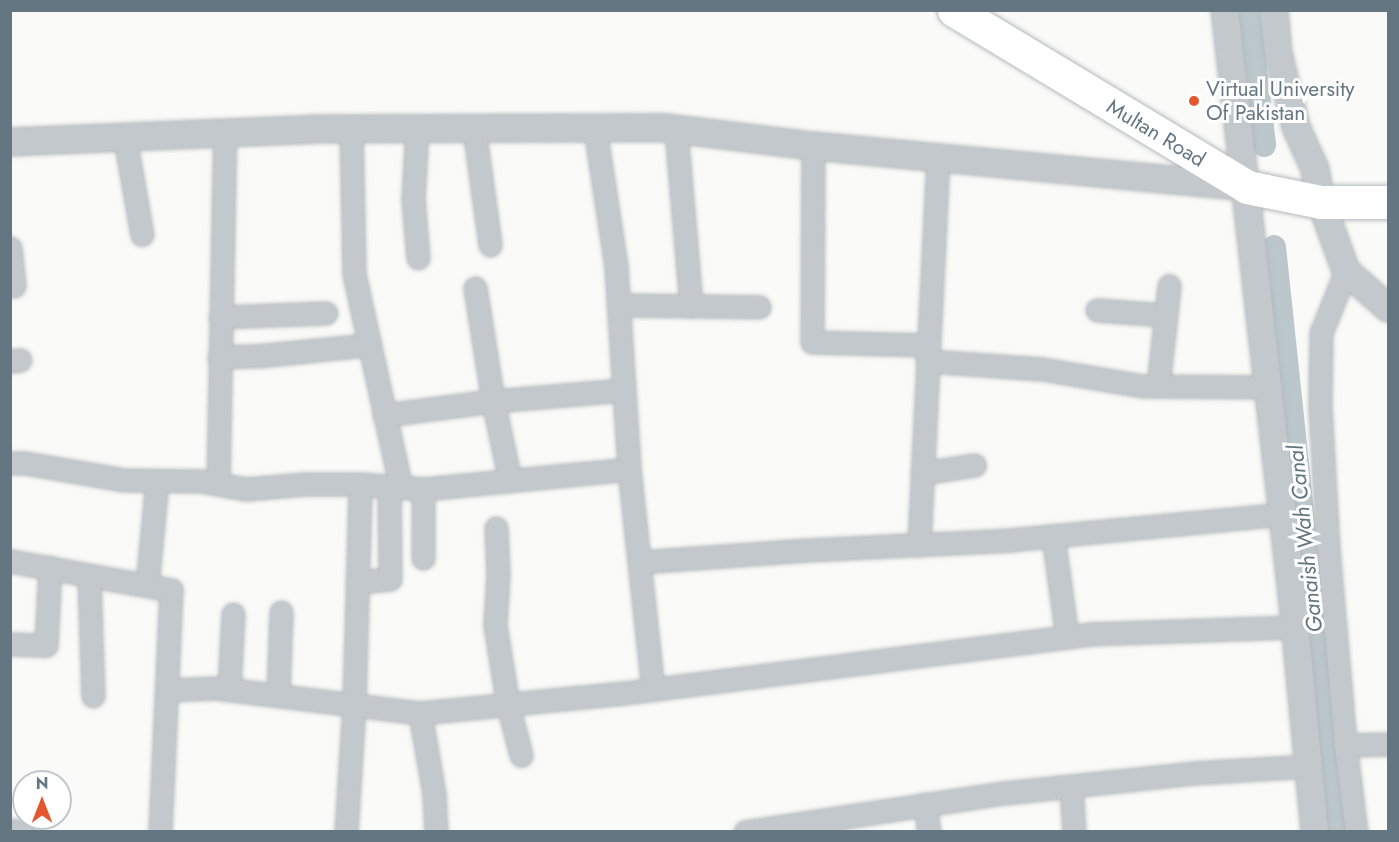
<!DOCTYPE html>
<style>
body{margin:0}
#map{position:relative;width:1399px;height:842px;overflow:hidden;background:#fafaf8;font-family:Jost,sans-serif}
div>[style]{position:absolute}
.canal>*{height:24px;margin:-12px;padding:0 12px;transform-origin:12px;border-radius:12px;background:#bbc7cb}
.roads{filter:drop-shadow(0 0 2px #b5babe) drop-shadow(0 0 2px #b5babe)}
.minor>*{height:21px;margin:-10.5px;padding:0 10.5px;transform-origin:10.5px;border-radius:10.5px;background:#c3c8cc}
.tertiary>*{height:26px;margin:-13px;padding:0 13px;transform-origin:13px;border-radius:13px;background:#c3c8cc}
.primary>*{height:33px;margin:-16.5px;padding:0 16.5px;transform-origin:16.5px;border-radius:16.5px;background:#fff}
.dots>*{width:16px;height:16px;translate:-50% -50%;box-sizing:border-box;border:3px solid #fff;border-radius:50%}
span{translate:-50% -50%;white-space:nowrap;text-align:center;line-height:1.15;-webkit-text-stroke:6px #fff;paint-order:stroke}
.poi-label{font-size:21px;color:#657683}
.left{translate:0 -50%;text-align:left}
.street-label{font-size:21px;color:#657683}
.water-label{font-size:22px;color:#60757c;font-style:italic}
.frame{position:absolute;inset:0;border:12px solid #657683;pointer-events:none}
.north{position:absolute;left:12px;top:770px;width:60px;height:60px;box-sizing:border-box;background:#fff;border:2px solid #c1c8cd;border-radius:50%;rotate:0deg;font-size:16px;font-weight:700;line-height:24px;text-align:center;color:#657683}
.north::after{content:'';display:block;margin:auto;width:21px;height:27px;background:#e4572e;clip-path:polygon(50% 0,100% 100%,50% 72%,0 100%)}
</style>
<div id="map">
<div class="canal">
<div style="left:1248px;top:10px;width:136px;rotate:83.2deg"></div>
<div style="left:1274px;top:247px;width:588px;rotate:83.95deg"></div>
</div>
<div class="roads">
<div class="minor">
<div style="left:351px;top:129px;width:145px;rotate:88.8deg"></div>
<div style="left:354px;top:274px;width:219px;rotate:77.6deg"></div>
<div style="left:417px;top:129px;width:70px;rotate:93.3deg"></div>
<div style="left:413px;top:199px;width:59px;rotate:85.2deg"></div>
<div style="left:474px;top:129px;width:117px;rotate:82.1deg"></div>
<div style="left:595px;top:129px;width:140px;rotate:81.3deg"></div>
<div style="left:616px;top:267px;width:202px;rotate:86.3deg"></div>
<div style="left:629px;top:469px;width:221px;rotate:83.8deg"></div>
<div style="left:676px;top:130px;width:177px;rotate:85.1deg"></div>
<div style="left:125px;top:138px;width:98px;rotate:80.1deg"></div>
<div style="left:813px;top:146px;width:196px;rotate:90.3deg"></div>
<div style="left:812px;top:342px;width:116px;rotate:1.5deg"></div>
<div style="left:10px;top:248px;width:38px;rotate:84deg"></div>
<div style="left:1346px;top:271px;width:67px;rotate:112deg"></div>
<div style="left:1321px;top:333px;width:73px;rotate:90.8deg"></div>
<div style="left:1320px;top:406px;width:143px;rotate:86.8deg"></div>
<div style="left:1328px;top:549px;width:197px;rotate:85deg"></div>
<div style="left:1345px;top:745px;width:88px;rotate:82.8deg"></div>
<div style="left:475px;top:288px;width:114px;rotate:80.9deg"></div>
<div style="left:493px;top:401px;width:81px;rotate:77.9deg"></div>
<div style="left:619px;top:305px;width:140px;rotate:0.8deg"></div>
<div style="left:1097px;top:310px;width:68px;rotate:4.2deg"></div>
<div style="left:220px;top:317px;width:106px;rotate:-2.2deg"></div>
<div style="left:219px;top:357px;width:38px;rotate:-2deg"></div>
<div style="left:257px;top:356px;width:112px;rotate:-5.7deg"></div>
<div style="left:10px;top:361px;width:10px;rotate:-6deg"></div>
<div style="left:927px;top:361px;width:115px;rotate:4deg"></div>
<div style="left:1042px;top:369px;width:102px;rotate:9.6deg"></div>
<div style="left:1143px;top:386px;width:124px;rotate:0.5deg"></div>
<div style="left:1158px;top:386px;width:101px;rotate:-83.7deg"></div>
<div style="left:384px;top:415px;width:110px;rotate:-7.3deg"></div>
<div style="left:493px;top:401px;width:131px;rotate:-4.8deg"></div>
<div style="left:10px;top:463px;width:15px"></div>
<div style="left:25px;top:463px;width:100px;rotate:9.7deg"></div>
<div style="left:124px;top:480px;width:77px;rotate:0.7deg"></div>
<div style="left:201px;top:481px;width:46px;rotate:10.1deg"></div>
<div style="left:246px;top:489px;width:59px;rotate:-4.8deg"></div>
<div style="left:305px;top:484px;width:55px"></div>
<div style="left:360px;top:484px;width:63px;rotate:4.5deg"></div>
<div style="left:423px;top:489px;width:207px;rotate:-5.5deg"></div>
<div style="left:922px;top:473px;width:53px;rotate:-8.7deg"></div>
<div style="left:218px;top:484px;width:351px;rotate:-88.9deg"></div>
<div style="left:496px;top:528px;width:46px;rotate:87.5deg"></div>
<div style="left:498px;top:574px;width:51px;rotate:93.4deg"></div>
<div style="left:495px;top:625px;width:81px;rotate:80.8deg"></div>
<div style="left:508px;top:705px;width:52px;rotate:75.4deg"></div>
<div style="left:1053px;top:536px;width:102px;rotate:82.1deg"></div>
<div style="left:919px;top:545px;width:388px;rotate:-87.2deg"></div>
<div style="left:423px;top:558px;width:69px;rotate:-90deg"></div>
<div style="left:10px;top:561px;width:164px;rotate:10.2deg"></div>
<div style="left:171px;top:590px;width:242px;rotate:92.6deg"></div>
<div style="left:639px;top:562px;width:169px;rotate:-4.1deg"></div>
<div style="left:808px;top:550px;width:201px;rotate:-2.8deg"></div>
<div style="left:1009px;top:540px;width:275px;rotate:-5.4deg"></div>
<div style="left:89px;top:577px;width:119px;rotate:88.1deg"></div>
<div style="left:357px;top:582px;width:33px;rotate:-5deg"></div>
<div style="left:390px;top:579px;width:93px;rotate:-90.6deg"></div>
<div style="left:147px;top:585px;width:104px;rotate:-84.5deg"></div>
<div style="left:10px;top:644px;width:36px;rotate:2deg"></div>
<div style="left:46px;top:645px;width:78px;rotate:-87.1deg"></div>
<div style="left:168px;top:690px;width:48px;rotate:-2.4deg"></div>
<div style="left:216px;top:688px;width:206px;rotate:7deg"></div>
<div style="left:420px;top:713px;width:205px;rotate:-5.6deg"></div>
<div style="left:624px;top:693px;width:472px;rotate:-7.2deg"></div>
<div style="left:1092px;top:634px;width:204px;rotate:-2deg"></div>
<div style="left:229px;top:690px;width:76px;rotate:-87deg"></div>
<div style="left:278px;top:695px;width:83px;rotate:-87.9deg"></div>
<div style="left:420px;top:713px;width:82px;rotate:80.2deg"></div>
<div style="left:434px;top:794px;width:38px;rotate:87deg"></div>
<div style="left:1345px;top:745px;width:43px;rotate:-1.3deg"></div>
<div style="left:1071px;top:786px;width:46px;rotate:86.3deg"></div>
<div style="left:925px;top:804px;width:28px;rotate:82deg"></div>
<div style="left:10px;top:830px;width:15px;rotate:8deg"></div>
<div style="left:346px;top:832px;width:127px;rotate:-86.4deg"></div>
<div style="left:354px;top:705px;width:221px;rotate:-88.4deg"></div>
<div style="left:745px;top:832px;width:262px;rotate:-8.6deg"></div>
<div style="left:1004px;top:793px;width:190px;rotate:-6deg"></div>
<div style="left:1193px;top:773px;width:116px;rotate:-3.5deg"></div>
</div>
<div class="tertiary">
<div style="left:1225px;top:10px;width:597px;rotate:83.46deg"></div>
<div style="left:1293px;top:603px;width:230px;rotate:84.5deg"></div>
<div style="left:1274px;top:10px;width:43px;rotate:84.7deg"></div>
<div style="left:1278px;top:53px;width:76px;rotate:76.3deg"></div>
<div style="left:1296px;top:127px;width:46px;rotate:65.7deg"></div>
<div style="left:1315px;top:169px;width:34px;rotate:80deg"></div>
<div style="left:1321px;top:202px;width:73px;rotate:70.1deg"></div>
<div style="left:1346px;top:271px;width:56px;rotate:41.4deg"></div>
<div style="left:10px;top:142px;width:306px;rotate:-2.4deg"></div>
<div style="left:316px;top:129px;width:350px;rotate:-0.2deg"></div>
<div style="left:666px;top:128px;width:148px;rotate:7deg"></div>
<div style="left:813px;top:146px;width:432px;rotate:5.4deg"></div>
</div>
<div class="primary">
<div style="left:954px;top:10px;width:342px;rotate:31.1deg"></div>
<div style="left:1247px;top:187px;width:76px;rotate:11.5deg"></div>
<div style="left:1321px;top:202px;width:67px"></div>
</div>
</div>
<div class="dots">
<div style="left:1194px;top:101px;background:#e4572e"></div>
</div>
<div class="poi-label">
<span class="left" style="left:1206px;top:101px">Virtual University<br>Of Pakistan</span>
</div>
<div class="street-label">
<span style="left:1156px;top:133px;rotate:31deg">Multan Road</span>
</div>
<div class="water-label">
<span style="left:1305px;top:539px;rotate:-96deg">Ganaish Wah Canal</span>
</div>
<div class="frame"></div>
<div class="north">N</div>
</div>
